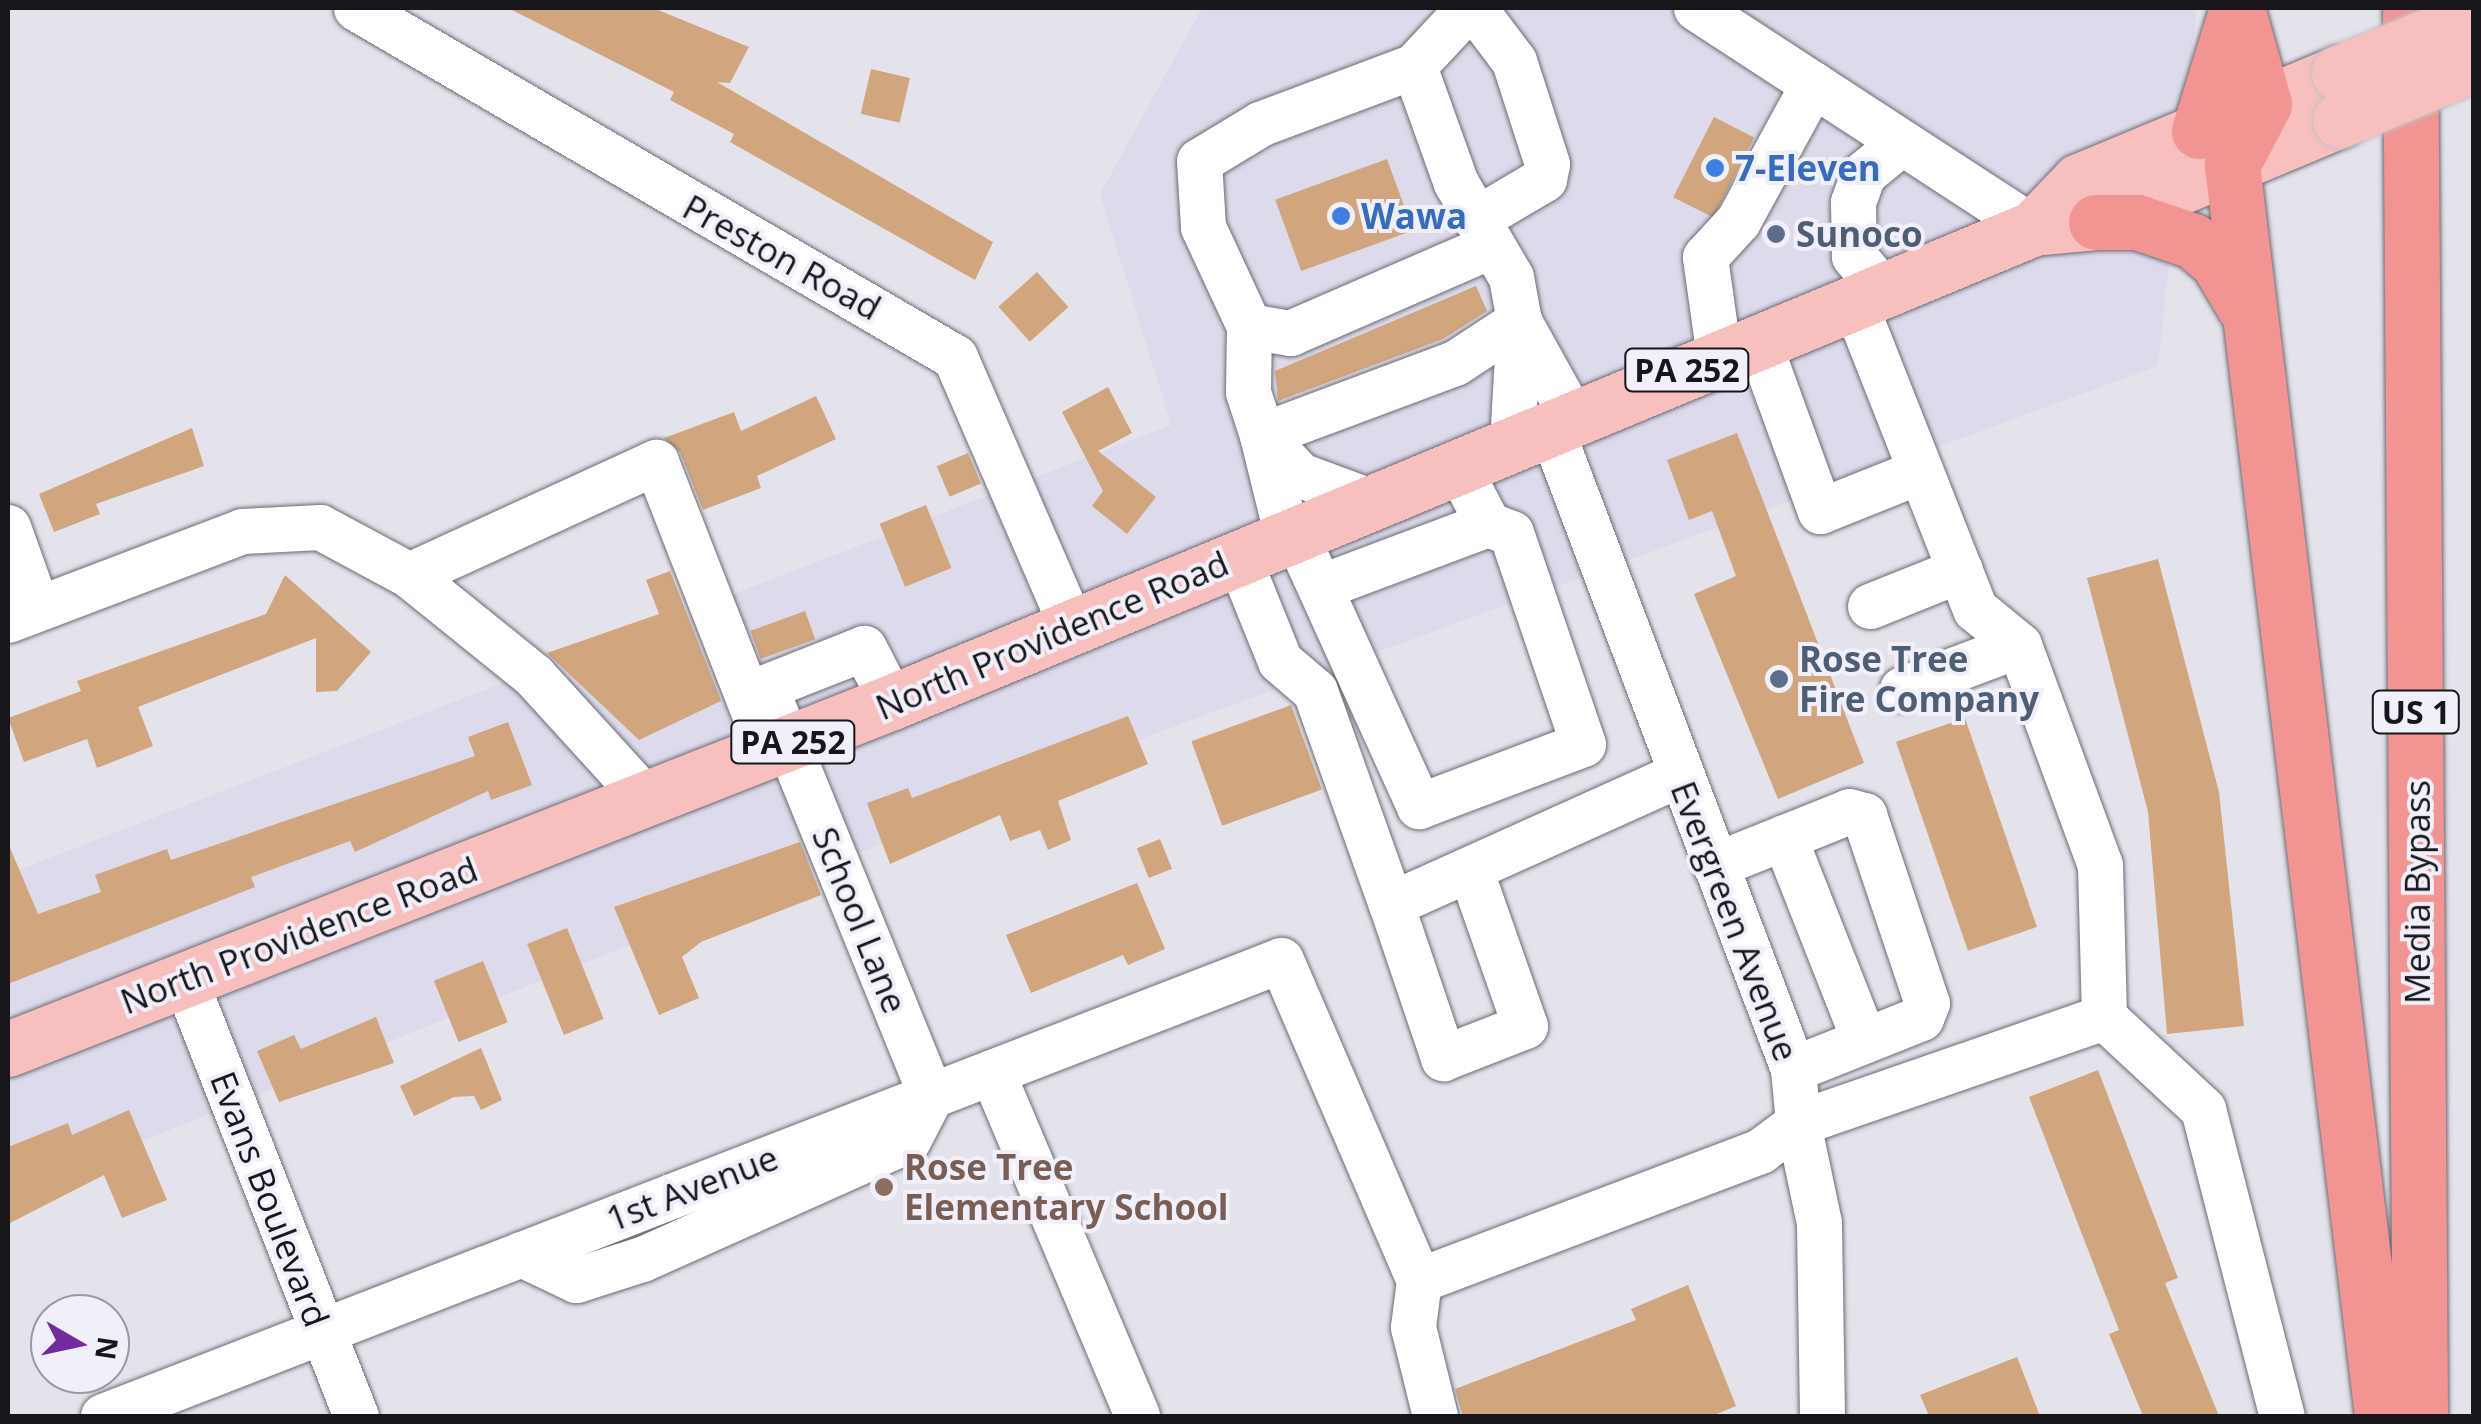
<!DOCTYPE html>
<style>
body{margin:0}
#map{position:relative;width:2481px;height:1424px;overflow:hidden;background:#e4e3ec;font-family:"Open Sans",sans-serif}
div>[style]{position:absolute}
.built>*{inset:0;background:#dcdaeb}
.building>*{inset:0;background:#d1a67e;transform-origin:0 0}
.roads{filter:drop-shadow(0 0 2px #6c6b74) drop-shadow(0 0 2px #6c6b74)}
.minor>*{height:45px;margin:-22.5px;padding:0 22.5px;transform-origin:22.5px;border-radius:22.5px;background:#fff}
.major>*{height:55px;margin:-27.5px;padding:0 27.5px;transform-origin:27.5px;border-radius:27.5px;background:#f7bfbe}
.highway>*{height:55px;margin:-27.5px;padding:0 27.5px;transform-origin:27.5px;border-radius:27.5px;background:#f19492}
.bridges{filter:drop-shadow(0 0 2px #c3c2c3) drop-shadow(0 0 2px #c3c2c3)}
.major-bridge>*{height:55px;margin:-27.5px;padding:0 27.5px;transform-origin:27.5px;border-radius:27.5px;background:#f7bfbe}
.dots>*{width:28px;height:28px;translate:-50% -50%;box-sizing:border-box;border:5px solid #f1f0fa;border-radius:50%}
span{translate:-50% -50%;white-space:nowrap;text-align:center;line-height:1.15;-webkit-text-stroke:8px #f1f0fa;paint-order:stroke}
.shield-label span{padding:2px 8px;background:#f1f0fa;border:2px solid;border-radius:8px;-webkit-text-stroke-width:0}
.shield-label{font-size:32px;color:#17161a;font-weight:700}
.shop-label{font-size:35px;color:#366cbe;font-weight:700}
.left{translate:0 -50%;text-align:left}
.service-label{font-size:35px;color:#4e5e75;font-weight:700}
.street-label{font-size:35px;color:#17161a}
.education-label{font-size:35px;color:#785e54;font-weight:700}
.frame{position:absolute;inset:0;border:10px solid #17161a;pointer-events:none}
.north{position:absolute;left:30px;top:1294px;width:100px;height:100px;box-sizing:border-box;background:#f1f0fa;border:2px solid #9a99a0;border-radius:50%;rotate:99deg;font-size:28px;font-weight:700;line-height:40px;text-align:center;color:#17161a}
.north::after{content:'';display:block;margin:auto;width:35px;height:45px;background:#722b9f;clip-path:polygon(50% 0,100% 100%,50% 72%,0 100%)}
</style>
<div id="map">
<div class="built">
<div style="clip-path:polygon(1202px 8px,2197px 8px,2158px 366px,1164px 730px,8px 1195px,8px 874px,1171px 425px,1100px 194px)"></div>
</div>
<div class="building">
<div style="clip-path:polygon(508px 8px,653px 8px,749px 47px,730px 83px,717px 82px,993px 242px,975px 280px,730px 142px,734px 134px,670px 100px,674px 92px)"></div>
<div style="left:871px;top:69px;width:40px;height:46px;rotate:13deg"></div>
<div style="left:1714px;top:117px;width:45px;height:90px;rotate:27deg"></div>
<div style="left:1387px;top:159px;width:76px;height:119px;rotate:70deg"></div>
<div style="left:1037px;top:272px;width:47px;height:52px;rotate:48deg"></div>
<div style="clip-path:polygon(1476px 286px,1487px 311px,1443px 339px,1278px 401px,1275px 371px)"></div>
<div style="clip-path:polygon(1108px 387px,1132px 433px,1098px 451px,1156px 497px,1127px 534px,1092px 506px,1103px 491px,1062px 412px)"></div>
<div style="clip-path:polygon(816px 396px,836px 439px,757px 476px,761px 488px,703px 510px,680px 452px,664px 438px,734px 412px,741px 431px)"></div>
<div style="clip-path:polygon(192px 428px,204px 466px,96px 504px,100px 514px,54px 532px,39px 494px)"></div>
<div style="clip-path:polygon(1737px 433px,1864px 763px,1778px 799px,1694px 594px,1736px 576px,1712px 511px,1689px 520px,1667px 460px)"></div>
<div style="left:968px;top:453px;width:33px;height:34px;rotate:67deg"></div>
<div style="left:926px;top:505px;width:68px;height:50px;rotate:68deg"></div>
<div style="clip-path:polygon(2158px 559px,2219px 792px,2244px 1026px,2167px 1034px,2148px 812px,2087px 578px)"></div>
<div style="clip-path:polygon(670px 571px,721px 701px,639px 740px,547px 653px,659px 614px,646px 580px)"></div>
<div style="clip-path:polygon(285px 575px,371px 652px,337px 691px,316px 692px,316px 638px,138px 707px,153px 746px,97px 768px,87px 739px,24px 762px,8px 718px,81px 691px,77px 681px,266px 614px)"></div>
<div style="left:805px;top:611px;width:30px;height:58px;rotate:70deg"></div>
<div style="left:1291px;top:705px;width:90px;height:106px;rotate:70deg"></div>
<div style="clip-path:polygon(1128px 716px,1148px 764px,1058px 801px,1071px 840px,1048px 850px,1040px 830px,1010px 841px,1000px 815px,890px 864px,867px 803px,908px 788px,912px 798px)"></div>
<div style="left:1965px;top:718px;width:221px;height:73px;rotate:71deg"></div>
<div style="clip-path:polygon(508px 722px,532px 785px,491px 800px,488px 791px,355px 852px,350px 841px,251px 877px,255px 887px,8px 984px,8px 843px,38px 914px,101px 892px,95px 875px,167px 849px,171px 860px,475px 756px,468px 737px)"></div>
<div style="left:1160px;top:839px;width:32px;height:25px;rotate:68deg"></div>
<div style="clip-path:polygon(800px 842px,821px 895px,701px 942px,682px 957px,699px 998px,659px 1015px,614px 907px)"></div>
<div style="clip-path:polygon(1137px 883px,1165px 949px,1128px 965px,1123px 955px,1031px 993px,1006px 935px)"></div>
<div style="left:567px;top:928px;width:98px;height:43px;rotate:68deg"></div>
<div style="left:483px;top:961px;width:66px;height:53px;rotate:68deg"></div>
<div style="clip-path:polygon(376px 1017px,394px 1063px,279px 1102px,257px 1051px,294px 1035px,301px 1049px)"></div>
<div style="clip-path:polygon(481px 1048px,502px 1100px,481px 1110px,474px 1096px,454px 1097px,414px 1116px,400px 1086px)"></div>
<div style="clip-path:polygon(2098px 1070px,2178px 1278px,2165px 1283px,2219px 1416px,2143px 1416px,2109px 1334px,2119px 1330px,2029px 1097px)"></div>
<div style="clip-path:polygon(129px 1110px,167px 1200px,122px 1218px,104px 1175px,8px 1224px,8px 1147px,68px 1123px,72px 1135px)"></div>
<div style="clip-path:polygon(1688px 1285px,1736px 1406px,1712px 1416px,1463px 1416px,1455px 1389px,1636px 1320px,1631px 1309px)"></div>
<div style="clip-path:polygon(2017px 1357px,2040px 1416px,1929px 1416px,1920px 1395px)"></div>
</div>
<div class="roads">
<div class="minor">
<div style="left:356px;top:8px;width:693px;rotate:30.23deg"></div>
<div style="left:955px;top:357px;width:294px;rotate:66.6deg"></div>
<div style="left:1468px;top:8px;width:79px;rotate:133deg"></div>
<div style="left:1414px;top:66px;width:124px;rotate:70.3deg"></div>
<div style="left:1456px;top:183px;width:109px;rotate:59.7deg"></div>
<div style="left:1511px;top:277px;width:45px;rotate:79.7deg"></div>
<div style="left:1519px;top:321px;width:121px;rotate:93.3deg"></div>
<div style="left:1474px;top:8px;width:66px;rotate:53deg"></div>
<div style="left:1514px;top:61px;width:108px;rotate:72.2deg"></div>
<div style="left:1547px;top:164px;width:15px;rotate:101deg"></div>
<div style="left:1544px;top:179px;width:79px;rotate:149.5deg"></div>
<div style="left:1696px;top:8px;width:403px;rotate:33.1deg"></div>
<div style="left:1414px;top:66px;width:165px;rotate:159.4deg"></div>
<div style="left:1260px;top:124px;width:71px;rotate:148.8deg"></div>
<div style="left:1199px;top:161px;width:66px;rotate:86.5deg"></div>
<div style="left:1203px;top:227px;width:109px;rotate:65.1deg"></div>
<div style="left:1249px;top:326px;width:42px;rotate:9.7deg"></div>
<div style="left:1290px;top:333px;width:220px;rotate:-23.5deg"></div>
<div style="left:1883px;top:290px;width:45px;rotate:-130.5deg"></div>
<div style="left:1854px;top:256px;width:54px;rotate:-91.1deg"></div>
<div style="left:1853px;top:202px;width:30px;rotate:-70deg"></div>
<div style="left:1863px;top:174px;width:50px;rotate:-39.4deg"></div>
<div style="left:1854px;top:302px;width:330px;rotate:68.5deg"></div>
<div style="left:1975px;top:609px;width:57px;rotate:39.3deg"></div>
<div style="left:2019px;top:645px;width:234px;rotate:69.8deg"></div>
<div style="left:2100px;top:865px;width:152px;rotate:88.5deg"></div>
<div style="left:2104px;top:1017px;width:135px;rotate:42.9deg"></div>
<div style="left:2203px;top:1109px;width:317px;rotate:75.6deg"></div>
<div style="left:1520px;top:323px;width:107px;rotate:61deg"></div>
<div style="left:1249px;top:326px;width:66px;rotate:90.9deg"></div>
<div style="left:1248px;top:392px;width:45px;rotate:72deg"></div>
<div style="left:1262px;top:435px;width:206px;rotate:-20.5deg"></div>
<div style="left:1455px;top:363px;width:77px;rotate:-33.3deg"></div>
<div style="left:1758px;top:341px;width:181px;rotate:70deg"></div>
<div style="left:1820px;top:511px;width:108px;rotate:-21.8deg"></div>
<div style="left:1719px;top:357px;width:101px;rotate:-98deg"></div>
<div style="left:1705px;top:257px;width:49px;rotate:-47.5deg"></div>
<div style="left:1738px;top:221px;width:156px;rotate:-61.3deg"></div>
<div style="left:8px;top:527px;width:86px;rotate:70.3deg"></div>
<div style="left:1295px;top:533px;width:300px;rotate:65.6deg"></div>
<div style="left:1419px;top:806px;width:175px;rotate:-20.7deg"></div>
<div style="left:1583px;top:744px;width:223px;rotate:-108.8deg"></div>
<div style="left:1511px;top:533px;width:25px;rotate:-159deg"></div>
<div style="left:1488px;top:524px;width:67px;rotate:-117.7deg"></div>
<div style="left:1287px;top:537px;width:105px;rotate:-103.8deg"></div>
<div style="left:1262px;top:435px;width:55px;rotate:46.5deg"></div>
<div style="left:1300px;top:475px;width:75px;rotate:20.4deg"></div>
<div style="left:1238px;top:557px;width:112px;rotate:68deg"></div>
<div style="left:1280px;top:661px;width:46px;rotate:40.6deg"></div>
<div style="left:1315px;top:691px;width:226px;rotate:70.4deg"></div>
<div style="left:1391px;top:904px;width:317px;rotate:-24.2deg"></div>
<div style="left:409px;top:575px;width:272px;rotate:-24.6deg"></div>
<div style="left:656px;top:462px;width:283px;rotate:68.7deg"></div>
<div style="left:1320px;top:587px;width:179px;rotate:-20.6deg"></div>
<div style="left:1870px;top:606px;width:97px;rotate:-21.8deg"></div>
<div style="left:8px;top:620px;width:250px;rotate:-20.8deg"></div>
<div style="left:242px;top:531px;width:78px;rotate:-2.9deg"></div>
<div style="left:320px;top:527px;width:101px;rotate:28.3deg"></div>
<div style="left:409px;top:575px;width:161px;rotate:38.9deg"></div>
<div style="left:534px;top:676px;width:166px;rotate:47.7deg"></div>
<div style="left:1902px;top:689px;width:125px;rotate:-20.6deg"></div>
<div style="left:892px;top:702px;width:61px;rotate:-117.4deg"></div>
<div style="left:864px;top:648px;width:106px;rotate:158.5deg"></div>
<div style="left:765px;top:687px;width:441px;rotate:67.9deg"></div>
<div style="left:1784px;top:837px;width:218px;rotate:68.5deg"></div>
<div style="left:1715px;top:865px;width:144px;rotate:-21.9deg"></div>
<div style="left:1849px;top:811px;width:16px;rotate:15deg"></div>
<div style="left:1864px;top:815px;width:198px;rotate:71.5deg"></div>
<div style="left:1927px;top:1003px;width:16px;rotate:112deg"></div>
<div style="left:1921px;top:1018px;width:138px;rotate:158.3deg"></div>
<div style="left:1391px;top:904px;width:163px;rotate:71.3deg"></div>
<div style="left:1443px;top:1058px;width:88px;rotate:-21.3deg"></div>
<div style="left:1525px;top:1026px;width:166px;rotate:-109.3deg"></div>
<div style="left:185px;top:980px;width:468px;rotate:68.6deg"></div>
<div style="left:992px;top:1072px;width:373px;rotate:67.1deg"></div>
<div style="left:521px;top:1254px;width:61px;rotate:25.3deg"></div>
<div style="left:576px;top:1280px;width:69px;rotate:-17.7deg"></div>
<div style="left:642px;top:1259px;width:291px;rotate:-24.1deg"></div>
<div style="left:908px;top:1140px;width:50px;rotate:-62.4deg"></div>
<div style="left:1419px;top:1280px;width:47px;rotate:97.3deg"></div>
<div style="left:1413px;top:1327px;width:92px;rotate:76.1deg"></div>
<div style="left:103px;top:1416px;width:1263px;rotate:-21.16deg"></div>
<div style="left:1281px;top:960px;width:348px;rotate:66.7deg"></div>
<div style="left:1419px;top:1280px;width:365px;rotate:-20.7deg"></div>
<div style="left:1760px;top:1151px;width:47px;rotate:-36.4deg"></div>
<div style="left:1798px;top:1123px;width:54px;rotate:-95.3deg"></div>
<div style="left:1793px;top:1069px;width:687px;rotate:-110.7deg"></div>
<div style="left:1822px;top:1416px;width:193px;rotate:-90.9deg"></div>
<div style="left:1819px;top:1223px;width:102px;rotate:-101.9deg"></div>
<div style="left:1798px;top:1123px;width:324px;rotate:-19.1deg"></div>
</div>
<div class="major">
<div style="left:2034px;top:228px;width:65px;rotate:-46.2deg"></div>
<div style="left:2079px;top:181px;width:282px;rotate:-22.6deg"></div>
<div style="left:8px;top:1049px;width:950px;rotate:-21.43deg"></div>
<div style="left:892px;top:702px;width:1236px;rotate:-22.54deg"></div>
<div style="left:2034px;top:228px;width:62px;rotate:-5.5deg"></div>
<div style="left:2096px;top:222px;width:264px;rotate:-22.7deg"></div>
</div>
<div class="highway">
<div style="left:2237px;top:8px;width:100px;rotate:74.3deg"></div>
<div style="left:2264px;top:104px;width:69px;rotate:117.7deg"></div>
<div style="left:2232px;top:165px;width:1260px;rotate:83.16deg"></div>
<div style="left:2410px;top:8px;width:1408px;rotate:89.59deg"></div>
<div style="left:2199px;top:131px;width:121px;rotate:-72.8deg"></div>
<div style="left:2096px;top:222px;width:41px"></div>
<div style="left:2137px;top:222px;width:59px;rotate:18.7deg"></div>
<div style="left:2193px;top:241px;width:31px;rotate:40deg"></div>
<div style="left:2217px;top:261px;width:55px;rotate:59.2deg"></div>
</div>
</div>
<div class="bridges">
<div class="major-bridge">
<div style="left:2339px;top:73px;width:146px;rotate:-22.5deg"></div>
<div style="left:2340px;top:120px;width:145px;rotate:-22.7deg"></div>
</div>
</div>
<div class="dots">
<div style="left:1715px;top:168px;background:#3f7fe0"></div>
<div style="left:1341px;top:216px;background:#3f7fe0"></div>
<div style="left:1776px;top:234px;background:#5c6f8a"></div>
<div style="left:1779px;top:679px;background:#5c6f8a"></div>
<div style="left:884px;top:1187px;background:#8d6e63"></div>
</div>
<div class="shield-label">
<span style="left:1687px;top:370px">PA 252</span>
<span style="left:2416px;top:712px">US 1</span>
<span style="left:793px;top:742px">PA 252</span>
</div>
<div class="shop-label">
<span class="left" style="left:1735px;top:168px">7-Eleven</span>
<span class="left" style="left:1361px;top:216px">Wawa</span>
</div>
<div class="service-label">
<span class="left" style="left:1796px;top:234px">Sunoco</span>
<span class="left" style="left:1799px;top:679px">Rose Tree<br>Fire Company</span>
</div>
<div class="street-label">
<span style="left:782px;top:257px;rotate:29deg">Preston Road</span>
<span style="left:1052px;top:635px;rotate:-23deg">North Providence Road</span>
<span style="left:2417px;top:892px;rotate:-90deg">Media Bypass</span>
<span style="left:860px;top:920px;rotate:68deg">School Lane</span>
<span style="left:1735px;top:921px;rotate:69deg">Evergreen Avenue</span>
<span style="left:299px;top:935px;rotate:-21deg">North Providence Road</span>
<span style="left:692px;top:1188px;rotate:-21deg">1st Avenue</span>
<span style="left:270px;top:1199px;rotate:69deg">Evans Boulevard</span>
</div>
<div class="education-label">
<span class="left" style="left:904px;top:1187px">Rose Tree<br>Elementary School</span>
</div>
<div class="frame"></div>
<div class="north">N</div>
</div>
